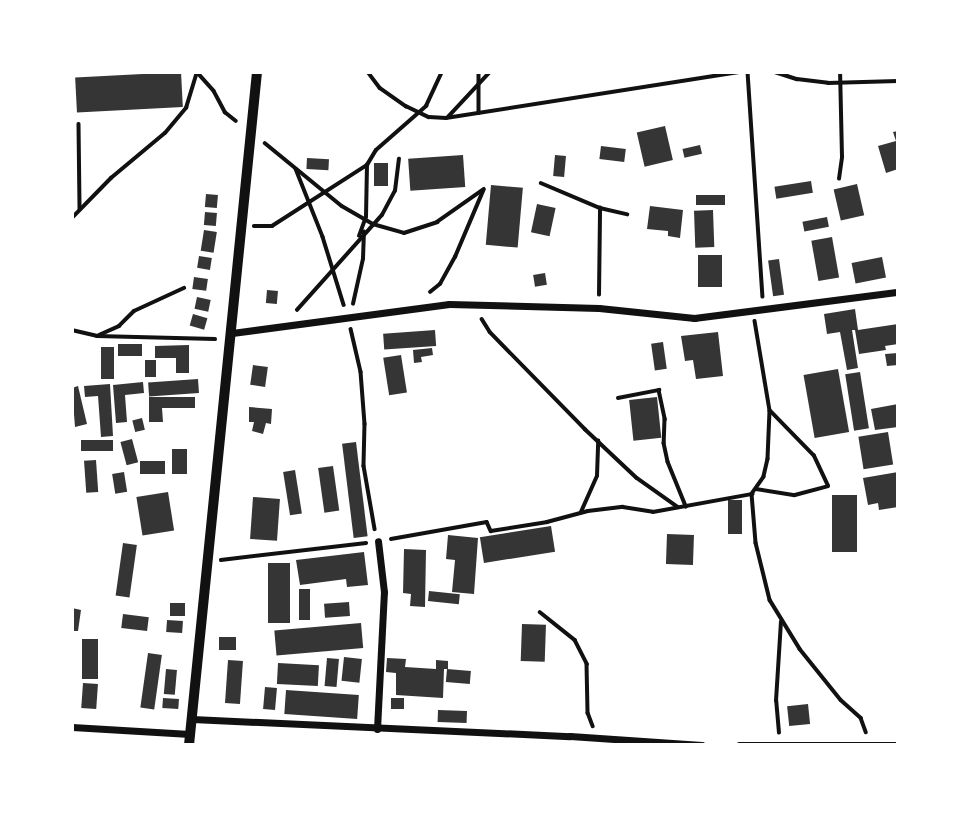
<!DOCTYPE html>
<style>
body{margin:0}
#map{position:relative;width:970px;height:817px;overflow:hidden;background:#fff;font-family:Karla,sans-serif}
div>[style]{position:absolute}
.building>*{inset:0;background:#353535;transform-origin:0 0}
.path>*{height:3.5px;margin:-1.75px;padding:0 1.75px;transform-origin:1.75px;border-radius:1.75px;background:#111}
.minor>*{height:7px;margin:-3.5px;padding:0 3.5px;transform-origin:3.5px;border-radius:3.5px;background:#111}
.tertiary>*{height:10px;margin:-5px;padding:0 5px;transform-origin:5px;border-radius:5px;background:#111}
span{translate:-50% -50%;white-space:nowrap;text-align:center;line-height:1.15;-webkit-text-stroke:5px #fff;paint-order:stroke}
.frame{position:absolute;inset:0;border:74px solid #fff;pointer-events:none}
</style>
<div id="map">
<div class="building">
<div style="left:181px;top:72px;width:35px;height:106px;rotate:87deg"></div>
<div style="left:665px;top:126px;width:35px;height:29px;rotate:77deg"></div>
<div style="clip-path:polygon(898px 131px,898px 169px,886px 173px,878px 146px,896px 141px,893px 132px)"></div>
<div style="left:700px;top:145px;width:9px;height:18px;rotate:77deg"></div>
<div style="left:601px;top:146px;width:25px;height:13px;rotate:7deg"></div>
<div style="left:463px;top:155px;width:32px;height:55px;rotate:86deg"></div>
<div style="left:555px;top:155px;width:11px;height:21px;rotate:5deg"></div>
<div style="left:307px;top:158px;width:22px;height:11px;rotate:3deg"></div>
<div style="left:374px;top:163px;width:14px;height:23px"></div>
<div style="left:811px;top:181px;width:12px;height:37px;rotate:81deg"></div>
<div style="left:857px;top:184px;width:32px;height:24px;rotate:77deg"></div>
<div style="left:491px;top:185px;width:32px;height:60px;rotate:5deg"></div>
<div style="left:206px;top:194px;width:12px;height:13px;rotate:5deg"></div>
<div style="left:696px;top:195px;width:29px;height:10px"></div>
<div style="left:537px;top:204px;width:19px;height:29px;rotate:12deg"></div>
<div style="clip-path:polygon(650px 206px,683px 210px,680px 238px,668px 236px,668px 231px,647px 229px)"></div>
<div style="left:713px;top:210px;width:37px;height:19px;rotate:88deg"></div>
<div style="left:205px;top:212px;width:12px;height:13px;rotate:5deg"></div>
<div style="left:827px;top:217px;width:10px;height:25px;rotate:79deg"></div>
<div style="left:204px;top:230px;width:13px;height:21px;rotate:9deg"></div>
<div style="left:832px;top:237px;width:41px;height:21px;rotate:80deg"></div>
<div style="left:698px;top:255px;width:24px;height:32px"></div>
<div style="left:199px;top:256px;width:13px;height:12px;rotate:9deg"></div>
<div style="left:882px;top:257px;width:21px;height:31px;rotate:79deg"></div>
<div style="left:779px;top:259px;width:36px;height:11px;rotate:82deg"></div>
<div style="left:545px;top:273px;width:12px;height:12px;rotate:81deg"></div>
<div style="left:194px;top:277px;width:14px;height:12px;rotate:8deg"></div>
<div style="left:267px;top:290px;width:11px;height:13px;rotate:5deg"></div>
<div style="left:197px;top:297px;width:14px;height:12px;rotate:12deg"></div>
<div style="clip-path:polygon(855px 309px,858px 330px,898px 324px,898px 344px,885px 346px,886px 350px,859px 354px,855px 330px,852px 330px,858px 368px,847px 370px,840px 332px,827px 334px,824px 314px)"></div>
<div style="left:193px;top:314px;width:15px;height:12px;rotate:16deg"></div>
<div style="left:435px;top:330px;width:16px;height:52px;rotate:86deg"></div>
<div style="clip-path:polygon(718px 332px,723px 376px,696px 379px,693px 360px,685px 361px,681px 336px)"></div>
<div style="left:663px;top:342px;width:27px;height:12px;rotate:82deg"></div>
<div style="left:118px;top:344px;width:24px;height:12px"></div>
<div style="clip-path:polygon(189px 345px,189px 373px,176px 373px,176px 358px,155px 358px,155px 346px)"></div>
<div style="left:101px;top:347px;width:13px;height:32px"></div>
<div style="clip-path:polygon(432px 348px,433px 355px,421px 357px,422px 362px,414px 363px,413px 350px)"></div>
<div style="clip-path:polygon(898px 353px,898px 365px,887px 366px,885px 354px)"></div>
<div style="left:401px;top:355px;width:38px;height:18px;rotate:81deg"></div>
<div style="left:145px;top:360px;width:11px;height:17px"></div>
<div style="left:253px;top:365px;width:15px;height:20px;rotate:8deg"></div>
<div style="left:838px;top:369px;width:64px;height:35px;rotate:80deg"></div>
<div style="left:860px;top:372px;width:57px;height:15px;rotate:81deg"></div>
<div style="left:198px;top:379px;width:14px;height:50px;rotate:86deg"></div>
<div style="clip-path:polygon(143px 382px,144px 393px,125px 395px,127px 422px,116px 423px,113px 385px)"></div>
<div style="clip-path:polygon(110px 384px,113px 436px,101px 437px,98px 396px,85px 397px,84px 386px)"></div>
<div style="clip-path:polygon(78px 386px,87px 424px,75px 427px,72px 388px)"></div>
<div style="clip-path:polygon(149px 397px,195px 397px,195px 408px,162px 408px,163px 422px,149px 422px)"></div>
<div style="left:657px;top:397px;width:41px;height:28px;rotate:84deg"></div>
<div style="clip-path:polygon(898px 404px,898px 427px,875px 430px,871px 409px)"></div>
<div style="clip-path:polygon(249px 407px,272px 409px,271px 424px,266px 423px,263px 434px,252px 431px,254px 422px,249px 422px)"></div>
<div style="left:142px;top:418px;width:12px;height:10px;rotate:76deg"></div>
<div style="left:888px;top:432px;width:33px;height:30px;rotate:81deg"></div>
<div style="left:132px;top:439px;width:24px;height:12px;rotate:75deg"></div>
<div style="left:113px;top:440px;width:11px;height:32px;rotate:90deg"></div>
<div style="left:356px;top:442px;width:95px;height:14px;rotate:83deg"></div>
<div style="left:172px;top:449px;width:15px;height:25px"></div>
<div style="left:96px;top:460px;width:32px;height:12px;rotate:86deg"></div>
<div style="left:140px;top:461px;width:25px;height:13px"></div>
<div style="left:333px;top:466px;width:45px;height:15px;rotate:82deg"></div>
<div style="left:295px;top:470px;width:44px;height:12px;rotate:81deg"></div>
<div style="left:124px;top:472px;width:20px;height:12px;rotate:81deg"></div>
<div style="clip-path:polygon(898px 472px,898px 507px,879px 510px,878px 503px,868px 505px,863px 478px)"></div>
<div style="left:168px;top:492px;width:39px;height:32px;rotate:81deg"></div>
<div style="left:832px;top:495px;width:25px;height:57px"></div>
<div style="left:253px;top:497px;width:27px;height:42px;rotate:4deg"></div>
<div style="left:728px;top:500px;width:14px;height:34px"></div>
<div style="left:551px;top:526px;width:26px;height:72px;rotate:81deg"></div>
<div style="left:667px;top:534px;width:27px;height:30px;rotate:2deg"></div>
<div style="clip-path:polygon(448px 535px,478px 538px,474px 594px,452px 592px,455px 560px,446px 559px)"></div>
<div style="left:123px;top:543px;width:14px;height:53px;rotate:8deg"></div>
<div style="clip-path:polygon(404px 549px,426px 550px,425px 607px,410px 606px,411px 594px,403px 593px)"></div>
<div style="clip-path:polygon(364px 552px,368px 585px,347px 587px,346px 579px,300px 585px,296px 560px)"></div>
<div style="left:268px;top:563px;width:22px;height:60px"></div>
<div style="left:299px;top:589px;width:11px;height:31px"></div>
<div style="left:429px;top:591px;width:31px;height:10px;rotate:6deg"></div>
<div style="left:349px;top:602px;width:14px;height:25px;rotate:86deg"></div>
<div style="left:170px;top:603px;width:15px;height:13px"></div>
<div style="clip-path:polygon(72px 608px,81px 610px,78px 631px,72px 631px)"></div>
<div style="left:123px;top:614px;width:26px;height:14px;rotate:7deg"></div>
<div style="left:167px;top:620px;width:16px;height:12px;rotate:4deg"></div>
<div style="left:361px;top:623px;width:25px;height:87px;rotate:85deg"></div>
<div style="left:522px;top:624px;width:24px;height:37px;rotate:2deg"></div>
<div style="left:219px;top:637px;width:17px;height:13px"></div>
<div style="left:82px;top:639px;width:16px;height:40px"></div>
<div style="left:148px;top:653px;width:14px;height:55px;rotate:8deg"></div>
<div style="left:344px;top:657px;width:18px;height:24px;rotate:6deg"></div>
<div style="left:327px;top:658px;width:12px;height:28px;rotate:5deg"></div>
<div style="clip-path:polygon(387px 658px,406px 659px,405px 667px,436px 669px,436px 660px,448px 661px,448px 669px,444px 669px,443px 698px,396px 695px,396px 673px,386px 672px)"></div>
<div style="left:228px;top:660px;width:15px;height:43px;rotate:4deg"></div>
<div style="left:278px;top:663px;width:41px;height:21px;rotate:3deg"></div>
<div style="left:166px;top:669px;width:11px;height:25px;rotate:5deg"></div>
<div style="left:447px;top:669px;width:24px;height:13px;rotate:5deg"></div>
<div style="left:83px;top:683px;width:15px;height:25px;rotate:4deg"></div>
<div style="left:265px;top:687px;width:12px;height:22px;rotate:5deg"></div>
<div style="left:286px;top:690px;width:73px;height:24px;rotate:4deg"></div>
<div style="left:163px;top:698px;width:16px;height:10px;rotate:4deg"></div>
<div style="left:391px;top:698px;width:13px;height:11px"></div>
<div style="left:808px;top:704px;width:20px;height:21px;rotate:84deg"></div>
<div style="left:438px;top:710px;width:29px;height:12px;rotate:2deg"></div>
</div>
<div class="path">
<div style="left:197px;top:72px;width:25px;rotate:48deg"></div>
<div style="left:214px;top:91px;width:24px;rotate:62deg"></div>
<div style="left:225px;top:112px;width:14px;rotate:39deg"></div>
<div style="left:368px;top:72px;width:20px;rotate:53deg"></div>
<div style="left:380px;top:88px;width:32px;rotate:35deg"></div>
<div style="left:406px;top:106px;width:25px;rotate:26deg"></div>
<div style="left:429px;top:117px;width:17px;rotate:3deg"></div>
<div style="left:446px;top:118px;width:298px;rotate:-8.9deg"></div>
<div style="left:479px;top:72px;width:41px;rotate:90deg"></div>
<div style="left:748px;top:72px;width:225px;rotate:86.2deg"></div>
<div style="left:775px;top:72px;width:23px;rotate:18deg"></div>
<div style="left:797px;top:79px;width:31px;rotate:7deg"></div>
<div style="left:828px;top:83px;width:70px;rotate:-1.6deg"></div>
<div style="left:448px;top:117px;width:62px;rotate:-47deg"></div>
<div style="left:79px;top:124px;width:85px;rotate:89.3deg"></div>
<div style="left:265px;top:143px;width:99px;rotate:39.3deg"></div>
<div style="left:342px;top:206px;width:36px;rotate:30deg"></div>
<div style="left:373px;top:224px;width:32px;rotate:16deg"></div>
<div style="left:404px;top:233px;width:35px;rotate:-18deg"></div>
<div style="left:437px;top:222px;width:57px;rotate:-35.1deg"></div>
<div style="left:296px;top:169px;width:73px;rotate:68.3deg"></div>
<div style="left:323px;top:237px;width:71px;rotate:72.8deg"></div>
<div style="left:839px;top:179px;width:22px;rotate:-82deg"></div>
<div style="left:842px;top:157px;width:85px;rotate:-91.3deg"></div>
<div style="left:541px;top:183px;width:64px;rotate:23deg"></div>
<div style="left:600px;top:208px;width:28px;rotate:13deg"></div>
<div style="left:72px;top:218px;width:56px;rotate:-45.7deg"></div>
<div style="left:111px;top:178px;width:70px;rotate:-39.8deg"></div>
<div style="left:165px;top:133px;width:33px;rotate:-50deg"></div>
<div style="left:186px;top:108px;width:38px;rotate:-73deg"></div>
<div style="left:254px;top:226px;width:18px"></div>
<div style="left:272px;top:226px;width:113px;rotate:-32.7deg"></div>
<div style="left:359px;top:236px;width:20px;rotate:-70deg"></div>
<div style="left:366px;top:217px;width:52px;rotate:-88.9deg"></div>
<div style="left:367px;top:165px;width:17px;rotate:-59deg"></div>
<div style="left:376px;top:150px;width:67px;rotate:-41.3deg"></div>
<div style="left:426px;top:106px;width:38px;rotate:-65deg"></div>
<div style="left:430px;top:292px;width:13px;rotate:-39deg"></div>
<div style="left:440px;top:284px;width:31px;rotate:-61deg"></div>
<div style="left:455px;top:257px;width:72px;rotate:-67deg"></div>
<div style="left:599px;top:295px;width:87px;rotate:-89.3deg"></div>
<div style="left:353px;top:304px;width:46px;rotate:-77.5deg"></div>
<div style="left:363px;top:259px;width:27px;rotate:-88deg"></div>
<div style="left:297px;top:310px;width:127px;rotate:-48.2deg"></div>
<div style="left:382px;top:215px;width:27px;rotate:-62deg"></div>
<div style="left:395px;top:191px;width:32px;rotate:-83deg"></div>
<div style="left:482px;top:319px;width:15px;rotate:58deg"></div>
<div style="left:490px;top:332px;width:136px;rotate:45.6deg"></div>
<div style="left:585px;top:429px;width:71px;rotate:43.3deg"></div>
<div style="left:637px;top:478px;width:50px;rotate:35.3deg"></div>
<div style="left:755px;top:321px;width:91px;rotate:80.5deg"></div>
<div style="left:770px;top:411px;width:48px;rotate:92.4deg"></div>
<div style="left:768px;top:459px;width:18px;rotate:103deg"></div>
<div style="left:764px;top:477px;width:21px;rotate:125deg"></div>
<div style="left:752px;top:494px;width:49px;rotate:85.3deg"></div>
<div style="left:756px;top:543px;width:59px;rotate:76.2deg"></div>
<div style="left:770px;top:600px;width:57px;rotate:58.5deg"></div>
<div style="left:800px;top:649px;width:65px;rotate:51.2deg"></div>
<div style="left:841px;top:700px;width:27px;rotate:42deg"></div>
<div style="left:861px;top:718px;width:15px;rotate:70deg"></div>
<div style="left:351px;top:329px;width:44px;rotate:76.9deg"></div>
<div style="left:361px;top:372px;width:52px;rotate:85.6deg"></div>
<div style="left:365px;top:424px;width:42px;rotate:91.4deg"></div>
<div style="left:364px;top:466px;width:64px;rotate:80.1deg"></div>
<div style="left:72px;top:330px;width:26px;rotate:13deg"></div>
<div style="left:97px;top:336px;width:118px;rotate:1.5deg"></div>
<div style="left:99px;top:335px;width:22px;rotate:-24deg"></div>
<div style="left:119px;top:326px;width:21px;rotate:-45deg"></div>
<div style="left:134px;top:311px;width:55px;rotate:-24.7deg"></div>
<div style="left:618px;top:398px;width:42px;rotate:-11deg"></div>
<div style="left:659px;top:390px;width:30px;rotate:78deg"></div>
<div style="left:665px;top:419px;width:24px;rotate:92deg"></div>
<div style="left:664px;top:443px;width:19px;rotate:78deg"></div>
<div style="left:668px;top:462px;width:48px;rotate:67.8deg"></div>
<div style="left:756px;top:489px;width:39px;rotate:9deg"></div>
<div style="left:795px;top:495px;width:34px;rotate:-15deg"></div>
<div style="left:828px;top:486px;width:33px;rotate:-115deg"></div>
<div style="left:814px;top:456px;width:63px;rotate:-134.4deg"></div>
<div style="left:581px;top:512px;width:39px;rotate:-66deg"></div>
<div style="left:597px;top:476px;width:35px;rotate:-88deg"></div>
<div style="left:391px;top:539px;width:97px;rotate:-10deg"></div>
<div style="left:487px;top:522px;width:10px;rotate:66deg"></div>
<div style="left:491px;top:531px;width:57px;rotate:-9.1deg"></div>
<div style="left:547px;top:522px;width:42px;rotate:-15deg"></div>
<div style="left:588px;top:511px;width:35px;rotate:-7deg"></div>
<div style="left:623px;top:507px;width:30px;rotate:9deg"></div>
<div style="left:653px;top:512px;width:101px;rotate:-10.3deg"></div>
<div style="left:221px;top:560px;width:146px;rotate:-6.7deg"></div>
<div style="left:540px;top:612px;width:45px;rotate:38.7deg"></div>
<div style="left:575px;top:640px;width:27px;rotate:63deg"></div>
<div style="left:587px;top:664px;width:49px;rotate:88.8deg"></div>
<div style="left:588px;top:713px;width:14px;rotate:69deg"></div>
<div style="left:779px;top:733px;width:32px;rotate:-95deg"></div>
<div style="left:776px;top:701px;width:79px;rotate:-86.4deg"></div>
</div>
<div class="minor">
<div style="left:232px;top:333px;width:219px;rotate:-7.6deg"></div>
<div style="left:449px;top:304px;width:150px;rotate:1.5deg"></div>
<div style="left:599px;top:308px;width:96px;rotate:6deg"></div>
<div style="left:694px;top:318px;width:206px;rotate:-7.3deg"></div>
<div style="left:192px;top:719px;width:378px;rotate:2.6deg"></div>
<div style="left:570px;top:736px;width:132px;rotate:3.9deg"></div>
<div style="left:72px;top:727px;width:118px;rotate:3.4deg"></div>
<div style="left:377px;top:729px;width:137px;rotate:-87.1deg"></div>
<div style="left:384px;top:592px;width:51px;rotate:-96.7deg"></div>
<div style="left:739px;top:745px;width:159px"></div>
</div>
<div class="tertiary">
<div style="left:189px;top:745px;width:676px;rotate:-84.23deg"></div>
</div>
<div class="frame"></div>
</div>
